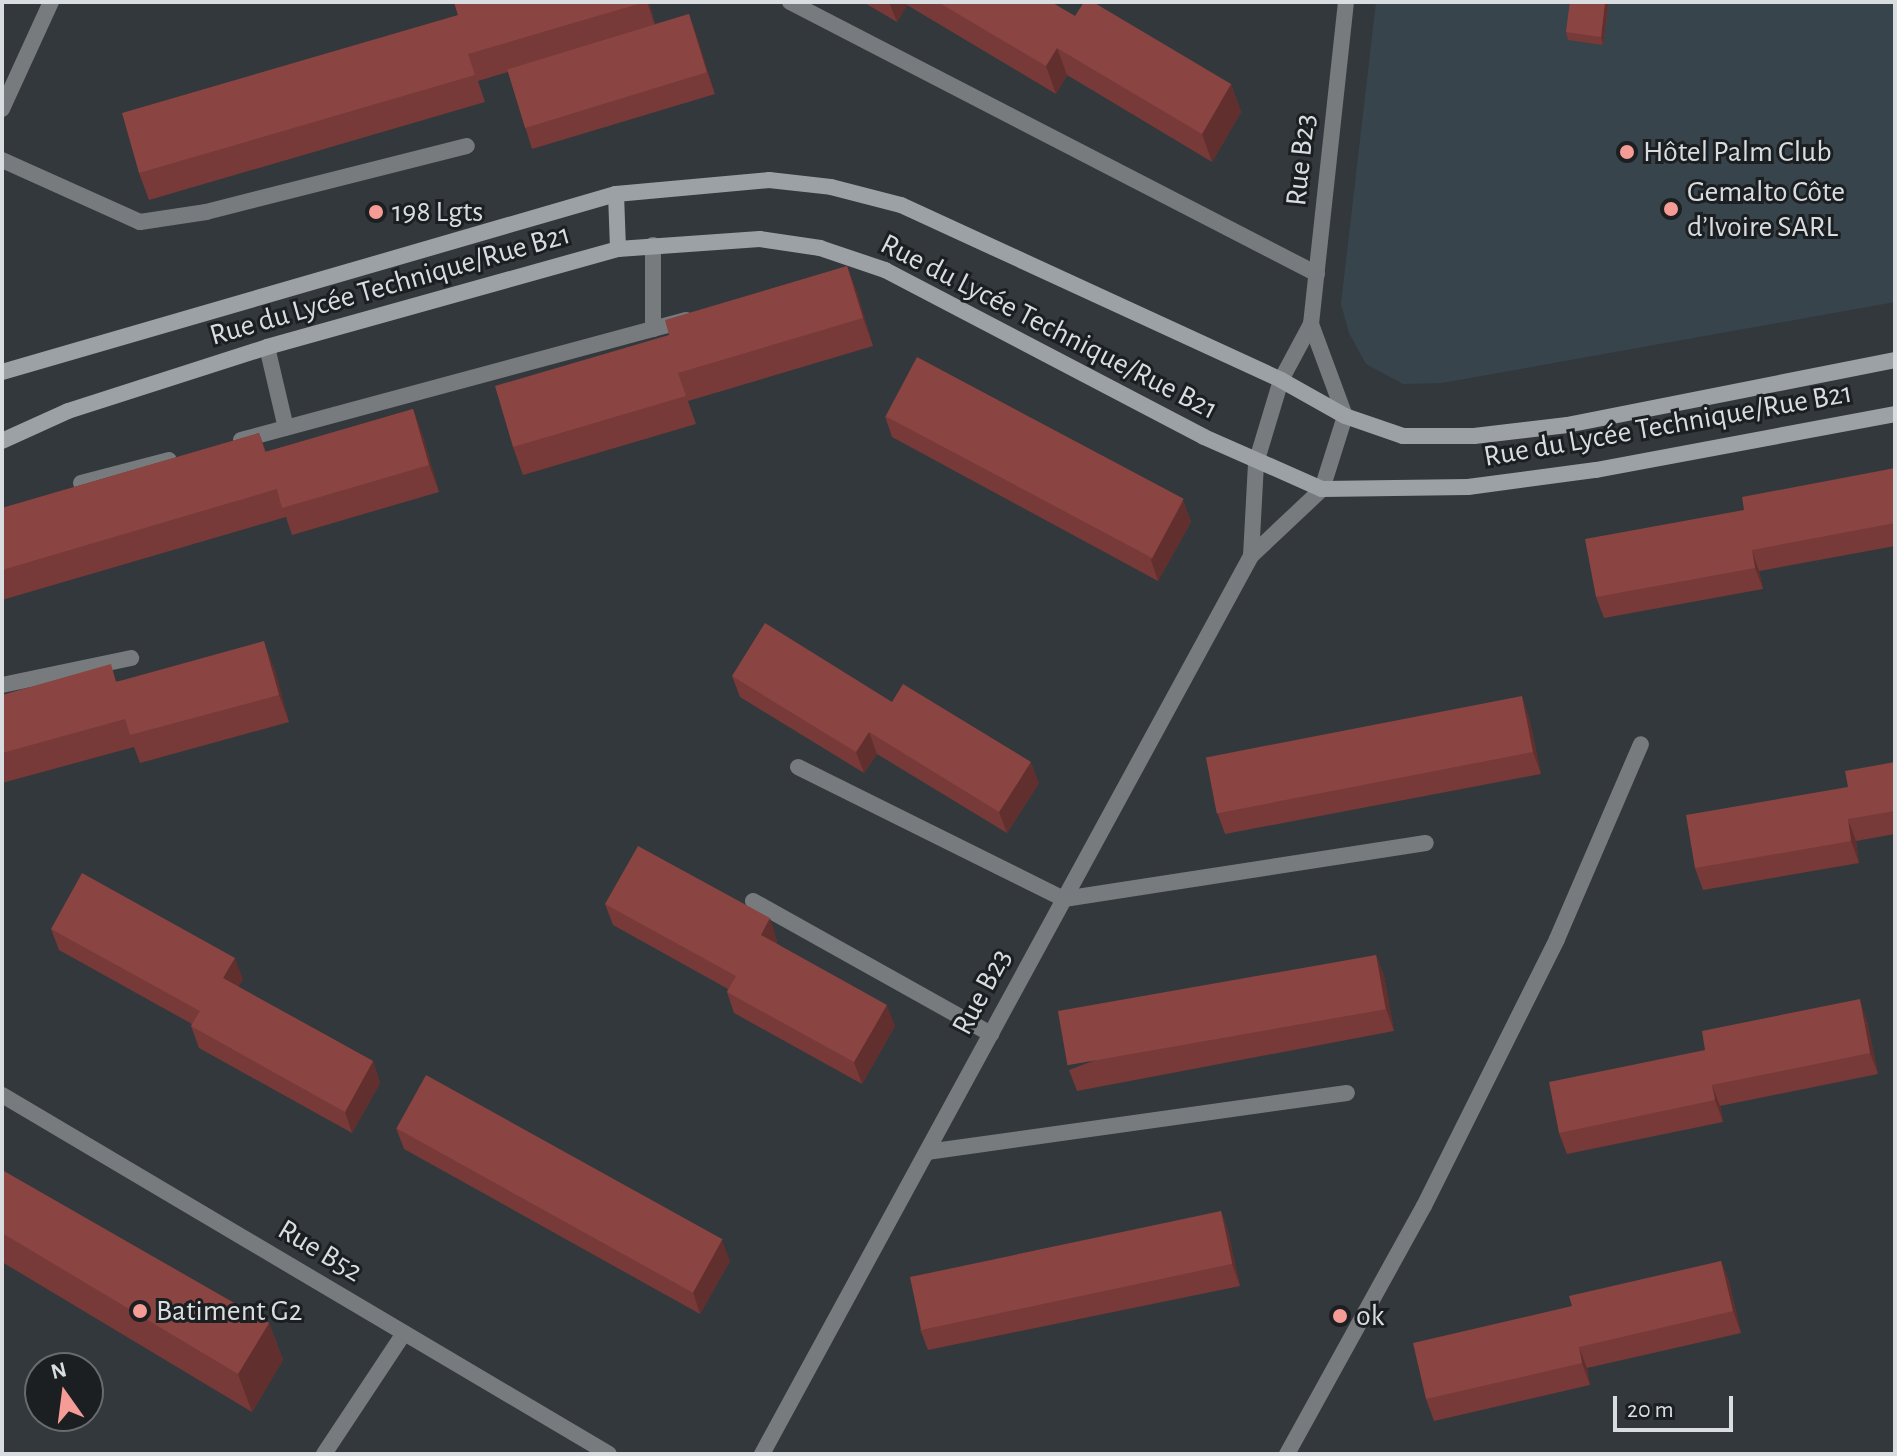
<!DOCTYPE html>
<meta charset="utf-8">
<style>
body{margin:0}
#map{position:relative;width:1897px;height:1456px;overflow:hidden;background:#32383c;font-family:"Alegreya Sans",sans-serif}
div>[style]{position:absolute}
.built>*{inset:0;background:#38444c}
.lane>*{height:16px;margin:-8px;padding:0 8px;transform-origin:8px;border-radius:8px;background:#787b7e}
.street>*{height:16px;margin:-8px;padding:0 8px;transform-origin:8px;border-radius:8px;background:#787b7e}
.secondary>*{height:16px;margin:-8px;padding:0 8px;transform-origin:8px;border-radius:8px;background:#9ca1a5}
.wall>*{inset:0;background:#773a38}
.shaded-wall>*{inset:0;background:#61302e}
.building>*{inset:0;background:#8a4441;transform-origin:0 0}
.dots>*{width:22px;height:22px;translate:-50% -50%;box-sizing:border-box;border:4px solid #1c1f21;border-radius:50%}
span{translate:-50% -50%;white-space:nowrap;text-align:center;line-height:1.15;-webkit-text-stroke:6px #1c1f21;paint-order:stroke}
.poi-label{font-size:30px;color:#d9dddf}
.left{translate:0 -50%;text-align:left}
.street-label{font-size:30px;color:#d9dddf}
.frame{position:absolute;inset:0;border:4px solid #d9dddf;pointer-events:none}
.north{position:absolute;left:24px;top:1352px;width:80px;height:80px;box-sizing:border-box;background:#1c1f21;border:2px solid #686b6d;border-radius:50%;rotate:346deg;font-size:22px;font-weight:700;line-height:32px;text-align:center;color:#d9dddf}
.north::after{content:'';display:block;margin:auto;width:28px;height:36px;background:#f59c96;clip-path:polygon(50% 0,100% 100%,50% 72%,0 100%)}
.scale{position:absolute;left:1613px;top:1396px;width:120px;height:36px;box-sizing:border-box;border:4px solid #d9dddf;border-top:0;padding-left:10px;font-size:24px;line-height:28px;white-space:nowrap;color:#d9dddf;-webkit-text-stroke:6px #1c1f21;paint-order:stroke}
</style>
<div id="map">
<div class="built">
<div style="clip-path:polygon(1376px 2px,1895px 2px,1895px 302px,1442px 383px,1403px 384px,1366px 364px,1349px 333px,1341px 304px)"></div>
</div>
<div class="lane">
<div style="left:790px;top:2px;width:593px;rotate:27.3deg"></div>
<div style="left:2px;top:160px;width:151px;rotate:24.2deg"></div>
<div style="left:140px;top:222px;width:67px;rotate:-8.6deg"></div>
<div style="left:206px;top:212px;width:269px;rotate:-14.2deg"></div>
<div style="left:653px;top:245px;width:84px;rotate:90deg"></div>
<div style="left:267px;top:347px;width:83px;rotate:76.8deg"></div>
<div style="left:241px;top:440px;width:461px;rotate:-15.1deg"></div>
<div style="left:81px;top:483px;width:91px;rotate:-14.6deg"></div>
<div style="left:2px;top:685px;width:132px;rotate:-11.8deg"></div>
<div style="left:798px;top:767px;width:297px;rotate:26.4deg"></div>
<div style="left:1064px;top:899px;width:366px;rotate:-8.8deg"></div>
<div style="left:753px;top:901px;width:273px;rotate:29.2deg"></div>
<div style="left:927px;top:1152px;width:424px;rotate:-8deg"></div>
<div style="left:324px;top:1454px;width:145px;rotate:-56.5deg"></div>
<div style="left:1287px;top:1454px;width:283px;rotate:-61.1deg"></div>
<div style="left:1424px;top:1206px;width:298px;rotate:-63.5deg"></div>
<div style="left:1557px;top:939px;width:212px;rotate:-66.7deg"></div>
</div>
<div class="street">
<div style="left:2px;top:109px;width:118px;rotate:-65.4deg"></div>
<div style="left:1251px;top:556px;width:93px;rotate:-86.9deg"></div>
<div style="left:1256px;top:463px;width:87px;rotate:-73.2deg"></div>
<div style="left:1281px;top:380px;width:64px;rotate:-61.8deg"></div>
<div style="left:1311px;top:324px;width:324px;rotate:-83.8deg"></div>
<div style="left:2px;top:1095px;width:705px;rotate:30.6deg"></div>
<div style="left:762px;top:1454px;width:1023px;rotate:-61.43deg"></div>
<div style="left:1251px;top:556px;width:98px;rotate:-43.3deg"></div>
<div style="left:1322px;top:489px;width:77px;rotate:-72.5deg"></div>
<div style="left:1345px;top:416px;width:98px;rotate:-110.3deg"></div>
</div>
<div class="secondary">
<div style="left:616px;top:194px;width:55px;rotate:87.9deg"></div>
<div style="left:2px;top:372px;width:639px;rotate:-16.17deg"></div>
<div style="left:616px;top:194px;width:154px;rotate:-5.2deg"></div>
<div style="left:769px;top:180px;width:62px;rotate:6.4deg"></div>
<div style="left:831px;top:187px;width:72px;rotate:14.4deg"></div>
<div style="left:901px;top:205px;width:418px;rotate:24.7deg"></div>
<div style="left:1281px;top:380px;width:73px;rotate:29.4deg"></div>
<div style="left:1345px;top:416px;width:61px;rotate:19deg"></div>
<div style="left:1403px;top:436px;width:71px"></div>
<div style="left:1474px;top:436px;width:94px;rotate:-6.7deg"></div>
<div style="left:1567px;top:425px;width:334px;rotate:-11.2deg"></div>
<div style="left:2px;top:441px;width:72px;rotate:-24.4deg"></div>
<div style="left:68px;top:411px;width:209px;rotate:-17.8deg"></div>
<div style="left:267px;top:347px;width:364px;rotate:-15.6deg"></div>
<div style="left:618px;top:249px;width:142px;rotate:-4deg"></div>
<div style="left:760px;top:239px;width:61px;rotate:8.5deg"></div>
<div style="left:820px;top:248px;width:69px;rotate:18.7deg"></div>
<div style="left:885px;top:270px;width:360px;rotate:27.6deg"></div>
<div style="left:1204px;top:437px;width:129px;rotate:23.8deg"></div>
<div style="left:1322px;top:489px;width:146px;rotate:-0.8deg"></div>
<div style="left:1468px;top:487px;width:129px;rotate:-7.6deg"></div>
<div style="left:1596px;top:470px;width:304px;rotate:-10.6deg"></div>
</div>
<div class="wall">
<div style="clip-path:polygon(454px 2px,649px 2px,655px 24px,689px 14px,715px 94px,532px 149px,508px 72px,478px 81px,485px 102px,149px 200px,139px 173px,458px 15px)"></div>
<div style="clip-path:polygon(863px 2px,1051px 2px,1075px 16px,1231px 84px,1241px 112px,1212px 162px,1067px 75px,1056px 94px,907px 5px,897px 22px)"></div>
<div style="clip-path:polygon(1570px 2px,1609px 2px,1603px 45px,1568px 40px,1566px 32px)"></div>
<div style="clip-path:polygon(847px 266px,857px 293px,873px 346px,688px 401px,696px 424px,523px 475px,513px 447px,669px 335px)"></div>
<div style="clip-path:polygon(413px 409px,423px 437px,439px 492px,292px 535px,286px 517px,2px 600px,2px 508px,259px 433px,266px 452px)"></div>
<div style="clip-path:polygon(885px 416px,1183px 501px,1191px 522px,1158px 581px,892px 437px)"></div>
<div style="clip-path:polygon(1895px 468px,1895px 546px,1759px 571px,1763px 589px,1604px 618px,1596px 597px,1744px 510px)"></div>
<div style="clip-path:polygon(274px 668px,289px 722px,140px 763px,134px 747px,2px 783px,2px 695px,117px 681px)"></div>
<div style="clip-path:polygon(732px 676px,1039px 783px,1007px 833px,877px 754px,864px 773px,740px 697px)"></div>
<div style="clip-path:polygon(1529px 717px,1541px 774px,1225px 834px,1217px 812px)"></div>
<div style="clip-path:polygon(1895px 762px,1895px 834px,1856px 841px,1859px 863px,1703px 890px,1695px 868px)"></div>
<div style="clip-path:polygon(605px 904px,777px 940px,776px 943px,895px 1026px,862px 1084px,734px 1013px,727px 992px,728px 989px,613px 925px)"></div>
<div style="clip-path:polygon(51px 929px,243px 979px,238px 987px,373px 1061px,380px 1083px,352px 1133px,199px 1048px,191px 1026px,192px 1024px,59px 950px)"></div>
<div style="clip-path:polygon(1376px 955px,1384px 976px,1394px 1031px,1077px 1091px,1069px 1070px)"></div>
<div style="clip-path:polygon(1867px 1021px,1878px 1074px,1720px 1106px,1723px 1122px,1567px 1154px,1559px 1133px)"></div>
<div style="clip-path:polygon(396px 1128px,730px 1261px,700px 1314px,404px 1149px)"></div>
<div style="clip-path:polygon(2px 1170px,269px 1323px,283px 1360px,252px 1412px,2px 1262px)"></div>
<div style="clip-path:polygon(1221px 1211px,1228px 1232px,1240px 1286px,928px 1350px,920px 1329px)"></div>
<div style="clip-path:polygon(1721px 1261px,1729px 1282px,1741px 1333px,1587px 1368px,1590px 1385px,1434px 1421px,1426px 1399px,1572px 1306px)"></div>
</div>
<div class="shaded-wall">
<div style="clip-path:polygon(647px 2px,649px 2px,656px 29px)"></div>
<div style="clip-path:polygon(889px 2px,906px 2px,907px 5px,897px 22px)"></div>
<div style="clip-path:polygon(1605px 2px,1609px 2px,1603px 45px,1601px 37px)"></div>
<div style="clip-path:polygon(689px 14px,697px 36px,715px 94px,707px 72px)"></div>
<div style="clip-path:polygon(1057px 48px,1067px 75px,1056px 94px,1046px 66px)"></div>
<div style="clip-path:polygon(1231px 84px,1241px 112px,1212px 162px,1202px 134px)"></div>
<div style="clip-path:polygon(847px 266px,857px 293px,873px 346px,863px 318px)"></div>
<div style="clip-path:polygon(413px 409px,423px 437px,439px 492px,429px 465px)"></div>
<div style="clip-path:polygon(1183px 501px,1191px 522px,1158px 581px,1151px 560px)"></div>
<div style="clip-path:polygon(1752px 550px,1759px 571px,1763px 589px,1755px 568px)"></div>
<div style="clip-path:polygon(264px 641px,274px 668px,289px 722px,279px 695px)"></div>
<div style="clip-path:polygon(1522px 696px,1529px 717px,1541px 774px,1533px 752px)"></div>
<div style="clip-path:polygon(869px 732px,877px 754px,864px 773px,856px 752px)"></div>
<div style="clip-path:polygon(1031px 762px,1039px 783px,1007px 833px,999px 812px)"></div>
<div style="clip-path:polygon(1848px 819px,1856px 841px,1859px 863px,1851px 841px)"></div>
<div style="clip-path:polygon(770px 918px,777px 940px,768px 957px,761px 935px)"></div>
<div style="clip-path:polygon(1376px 955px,1384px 976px,1394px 1031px,1386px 1009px)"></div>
<div style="clip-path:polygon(235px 958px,243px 979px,231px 1000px,223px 978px)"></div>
<div style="clip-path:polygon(1860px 999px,1867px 1021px,1878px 1074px,1870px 1053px)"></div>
<div style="clip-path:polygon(887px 1005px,895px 1026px,862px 1084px,854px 1062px)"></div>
<div style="clip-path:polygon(373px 1061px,380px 1083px,352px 1133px,345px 1112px)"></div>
<div style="clip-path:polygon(1712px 1085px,1720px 1106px,1723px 1122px,1715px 1100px)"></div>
<div style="clip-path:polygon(1221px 1211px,1228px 1232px,1240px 1286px,1232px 1264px)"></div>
<div style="clip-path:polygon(722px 1240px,730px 1261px,700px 1314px,693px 1292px)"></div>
<div style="clip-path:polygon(1721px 1261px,1729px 1282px,1741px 1333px,1733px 1311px)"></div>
<div style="clip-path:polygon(269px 1323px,283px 1360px,252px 1412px,238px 1374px)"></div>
<div style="clip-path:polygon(1579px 1347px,1587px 1368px,1590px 1385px,1582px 1363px)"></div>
</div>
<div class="building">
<div style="clip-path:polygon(454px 2px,645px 2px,468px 54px,475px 75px,139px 173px,122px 113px,458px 15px)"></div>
<div style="clip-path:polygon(938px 2px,1051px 2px,1075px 16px,1084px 2px,1093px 2px,1231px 84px,1202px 134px,1057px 48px,1046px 66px)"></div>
<div style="clip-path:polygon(1570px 2px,1605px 2px,1601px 37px,1566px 32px)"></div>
<div style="left:689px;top:14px;width:61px;height:190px;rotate:73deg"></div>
<div style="clip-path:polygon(847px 266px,863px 318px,678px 373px,686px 396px,513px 447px,495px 386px,669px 335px,665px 320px)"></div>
<div style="left:917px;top:357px;width:302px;height:67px;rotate:28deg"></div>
<div style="clip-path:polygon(413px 409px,429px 465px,282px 508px,277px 489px,2px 570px,2px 508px,259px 433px,265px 452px)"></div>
<div style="clip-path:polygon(1895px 468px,1895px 523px,1752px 550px,1755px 568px,1596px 597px,1585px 539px,1744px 510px,1742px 497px)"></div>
<div style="clip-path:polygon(765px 623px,892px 702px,903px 684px,1031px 762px,999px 812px,869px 732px,856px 752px,732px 676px)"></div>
<div style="clip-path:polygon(264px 641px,279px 695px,130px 735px,125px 719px,2px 753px,2px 695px,111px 664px,116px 682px)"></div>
<div style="left:1522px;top:696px;width:57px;height:322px;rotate:79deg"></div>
<div style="clip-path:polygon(1895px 762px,1895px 811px,1848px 819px,1851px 841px,1695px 868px,1686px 815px,1848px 787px,1845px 771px)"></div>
<div style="clip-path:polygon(638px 846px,770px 918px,761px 935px,887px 1005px,854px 1062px,727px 992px,736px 976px,605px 904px)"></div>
<div style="clip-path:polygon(82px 873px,235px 958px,223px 978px,373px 1061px,345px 1112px,191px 1026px,200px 1011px,51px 929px)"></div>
<div style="left:1376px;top:955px;width:55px;height:323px;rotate:80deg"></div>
<div style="clip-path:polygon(1860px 999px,1870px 1053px,1712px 1085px,1715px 1100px,1559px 1133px,1549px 1082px,1705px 1050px,1702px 1031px)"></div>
<div style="left:426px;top:1075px;width:339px;height:61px;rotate:29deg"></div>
<div style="clip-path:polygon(2px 1170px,269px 1323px,238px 1374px,2px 1233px)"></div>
<div style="left:1221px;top:1211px;width:54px;height:318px;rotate:78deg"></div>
<div style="clip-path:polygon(1721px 1261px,1733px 1311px,1579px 1347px,1582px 1363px,1426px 1399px,1413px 1343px,1572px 1306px,1569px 1296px)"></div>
</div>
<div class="dots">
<div style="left:1627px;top:152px;background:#f59c96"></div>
<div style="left:1671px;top:209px;background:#f59c96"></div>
<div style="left:376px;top:212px;background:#f59c96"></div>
<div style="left:140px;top:1311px;background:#f59c96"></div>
<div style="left:1340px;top:1316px;background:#f59c96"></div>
</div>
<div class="poi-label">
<span class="left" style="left:1643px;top:152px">Hôtel Palm Club</span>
<span class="left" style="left:1687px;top:209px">Gemalto Côte<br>d’Ivoire SARL</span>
<span class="left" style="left:392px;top:212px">198 Lgts</span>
<span class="left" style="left:156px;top:1311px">Batiment G2</span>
<span class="left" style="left:1356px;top:1316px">ok</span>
</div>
<div class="street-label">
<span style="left:1301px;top:160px;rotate:-84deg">Rue B23</span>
<span style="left:390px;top:285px;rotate:-16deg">Rue du Lycée Technique/Rue B21</span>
<span style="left:1049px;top:327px;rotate:27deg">Rue du Lycée Technique/Rue B21</span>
<span style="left:1668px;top:425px;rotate:-10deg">Rue du Lycée Technique/Rue B21</span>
<span style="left:982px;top:992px;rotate:-62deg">Rue B23</span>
<span style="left:320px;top:1251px;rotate:31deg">Rue B52</span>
</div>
<div class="frame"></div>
<div class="north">N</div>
<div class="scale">20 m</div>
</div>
